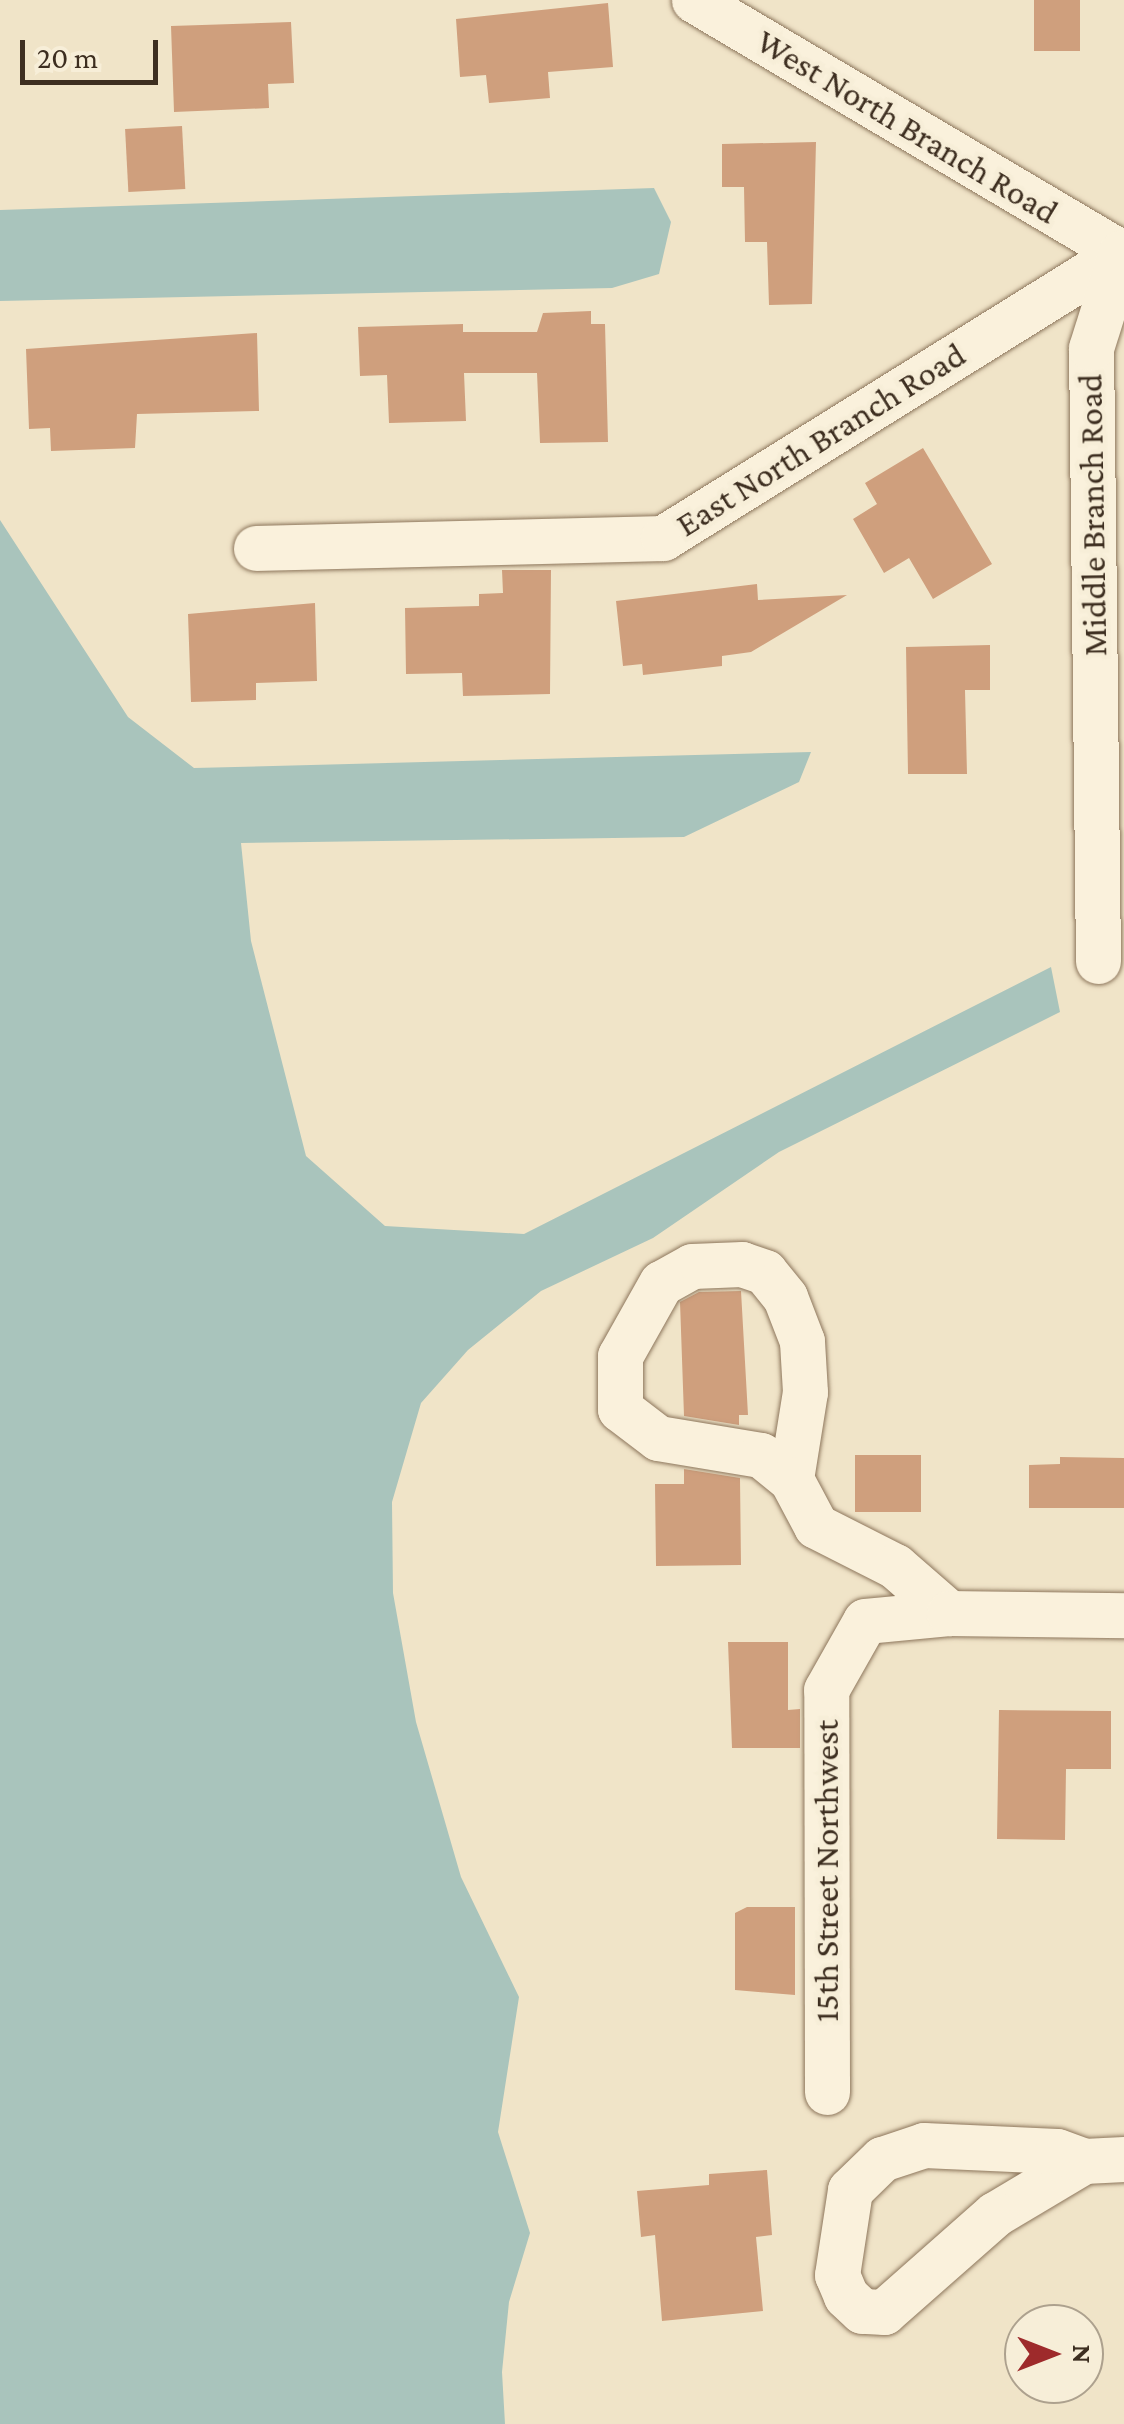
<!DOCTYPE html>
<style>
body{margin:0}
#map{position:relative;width:1124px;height:2424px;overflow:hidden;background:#f0e4c8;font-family:"Crimson Pro",serif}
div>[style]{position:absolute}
.water>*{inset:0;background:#a9c4bc}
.building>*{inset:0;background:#cf9f7d;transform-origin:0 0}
.roads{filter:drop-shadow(0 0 2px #8d765c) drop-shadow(0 0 2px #8d765c)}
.minor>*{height:45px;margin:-22.5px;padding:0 22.5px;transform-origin:22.5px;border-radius:22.5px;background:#faf1dc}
span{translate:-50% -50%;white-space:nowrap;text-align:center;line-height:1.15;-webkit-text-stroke:9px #f7eed8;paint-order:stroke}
.street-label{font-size:35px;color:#3d2e20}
.north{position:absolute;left:1004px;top:2304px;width:100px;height:100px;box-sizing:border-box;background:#f7eed8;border:2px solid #ada18e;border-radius:50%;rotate:90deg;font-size:28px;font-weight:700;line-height:40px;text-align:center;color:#3d2e20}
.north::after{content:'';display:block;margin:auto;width:35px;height:45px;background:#9e2a2b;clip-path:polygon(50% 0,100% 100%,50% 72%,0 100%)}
.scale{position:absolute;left:20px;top:40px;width:138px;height:45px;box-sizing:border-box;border:5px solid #3d2e20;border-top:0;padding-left:12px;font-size:30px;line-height:35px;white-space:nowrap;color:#3d2e20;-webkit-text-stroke:8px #f7eed8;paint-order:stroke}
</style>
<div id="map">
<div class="water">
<div style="clip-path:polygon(654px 188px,671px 222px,659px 274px,612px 288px,0 301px,0 210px)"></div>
<div style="clip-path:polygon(0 520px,128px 717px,194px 768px,811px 752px,799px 782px,684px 837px,241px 843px,251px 941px,306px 1156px,385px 1226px,524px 1234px,1051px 967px,1060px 1012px,779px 1152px,653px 1238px,541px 1291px,468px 1350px,421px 1403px,392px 1502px,393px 1593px,416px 1722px,461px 1877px,519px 1997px,498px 2132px,530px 2233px,509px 2302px,502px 2372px,505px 2424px,0 2424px)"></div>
</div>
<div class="building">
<div style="left:1034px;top:0;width:46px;height:51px"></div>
<div style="clip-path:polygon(608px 3px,613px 67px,548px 72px,550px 98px,489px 103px,486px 75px,460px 77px,456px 19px)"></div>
<div style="clip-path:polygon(291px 22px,294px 83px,268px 84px,269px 108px,174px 112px,171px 26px)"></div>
<div style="left:182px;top:126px;width:63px;height:57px;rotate:87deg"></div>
<div style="clip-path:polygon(816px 142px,812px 304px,769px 305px,767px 242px,745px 242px,744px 187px,722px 187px,722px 144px)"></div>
<div style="clip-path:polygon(591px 311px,591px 324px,605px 324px,608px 442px,540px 443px,537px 373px,464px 373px,466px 421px,389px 423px,387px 375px,360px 376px,358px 327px,463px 324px,463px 332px,537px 332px,543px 313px)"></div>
<div style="clip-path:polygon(257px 333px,259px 411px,137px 414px,135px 448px,51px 451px,50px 428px,29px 429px,26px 349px)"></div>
<div style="clip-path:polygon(923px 448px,992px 564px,933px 599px,909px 558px,884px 573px,853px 519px,877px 504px,865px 483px)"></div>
<div style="clip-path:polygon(502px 570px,551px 570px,550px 694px,463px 696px,462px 673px,406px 674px,405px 608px,479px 606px,479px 594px,503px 593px)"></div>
<div style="clip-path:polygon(757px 584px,758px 600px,847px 595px,751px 652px,722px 656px,722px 666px,643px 675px,642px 664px,623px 666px,616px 601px)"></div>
<div style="clip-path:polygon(315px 603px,317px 681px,256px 683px,256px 700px,191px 702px,188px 614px)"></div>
<div style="clip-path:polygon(990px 645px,990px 690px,965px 690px,967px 774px,908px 774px,906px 647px)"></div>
<div style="clip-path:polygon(741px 1291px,748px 1415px,739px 1415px,739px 1425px,684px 1416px,680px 1302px,699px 1292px)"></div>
<div style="left:855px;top:1455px;width:66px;height:57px"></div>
<div style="clip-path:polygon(1060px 1457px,1124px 1458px,1124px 1508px,1029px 1508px,1029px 1465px,1060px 1464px)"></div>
<div style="clip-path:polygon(684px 1469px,740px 1478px,741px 1565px,656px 1566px,655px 1484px,684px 1484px)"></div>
<div style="clip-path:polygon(728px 1642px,788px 1642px,788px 1710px,800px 1709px,800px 1748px,732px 1748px)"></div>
<div style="clip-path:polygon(999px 1710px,1111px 1711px,1111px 1769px,1066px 1769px,1065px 1840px,997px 1839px)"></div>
<div style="clip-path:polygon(747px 1907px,795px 1907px,795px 1995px,735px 1990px,735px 1913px)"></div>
<div style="clip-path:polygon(767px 2170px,772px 2235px,756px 2237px,763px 2311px,662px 2321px,655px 2235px,641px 2237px,637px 2191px,709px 2185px,709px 2174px)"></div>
</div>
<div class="roads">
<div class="minor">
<div style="left:694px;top:0;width:496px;rotate:30.6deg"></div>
<div style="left:256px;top:548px;width:407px;rotate:-1.4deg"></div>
<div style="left:663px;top:538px;width:539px;rotate:-31.89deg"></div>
<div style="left:1098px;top:961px;width:613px;rotate:-90.65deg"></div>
<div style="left:1091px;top:348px;width:100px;rotate:-72.5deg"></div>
<div style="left:791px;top:1479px;width:88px;rotate:-80.9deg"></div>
<div style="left:805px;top:1392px;width:51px;rotate:-93.4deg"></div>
<div style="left:802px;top:1341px;width:47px;rotate:-111.1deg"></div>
<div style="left:785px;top:1297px;width:32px;rotate:-129deg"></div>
<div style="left:765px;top:1272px;width:24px;rotate:-161deg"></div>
<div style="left:742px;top:1264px;width:50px;rotate:177.7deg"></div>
<div style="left:692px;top:1266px;width:35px;rotate:151deg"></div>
<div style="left:661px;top:1283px;width:84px;rotate:119.3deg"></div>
<div style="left:620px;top:1356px;width:53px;rotate:90deg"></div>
<div style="left:620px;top:1409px;width:48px;rotate:37.3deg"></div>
<div style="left:658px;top:1438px;width:104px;rotate:9.4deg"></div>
<div style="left:761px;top:1455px;width:38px;rotate:39deg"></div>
<div style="left:791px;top:1479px;width:53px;rotate:62deg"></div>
<div style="left:816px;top:1526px;width:89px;rotate:26.9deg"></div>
<div style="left:895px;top:1566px;width:72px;rotate:41deg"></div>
<div style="left:827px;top:2092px;width:402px;rotate:-90.1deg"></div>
<div style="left:826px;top:1690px;width:79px;rotate:-60.5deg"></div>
<div style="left:865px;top:1621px;width:84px;rotate:-5.4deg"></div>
<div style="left:949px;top:1613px;width:175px;rotate:0.7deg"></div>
<div style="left:1084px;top:2161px;width:104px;rotate:149.2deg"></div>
<div style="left:995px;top:2214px;width:148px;rotate:138.6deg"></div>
<div style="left:884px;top:2312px;width:22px;rotate:-177deg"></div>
<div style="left:862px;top:2311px;width:22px;rotate:-137deg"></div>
<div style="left:846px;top:2296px;width:23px;rotate:-113deg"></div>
<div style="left:837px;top:2275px;width:86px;rotate:-81.3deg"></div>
<div style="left:850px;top:2190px;width:45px;rotate:-44.1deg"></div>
<div style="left:882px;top:2159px;width:44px;rotate:-18.4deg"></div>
<div style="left:924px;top:2145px;width:133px;rotate:2.6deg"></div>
<div style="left:1057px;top:2151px;width:29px;rotate:20deg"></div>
<div style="left:1084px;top:2161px;width:40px;rotate:-2.9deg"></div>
</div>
</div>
<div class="street-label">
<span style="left:907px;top:127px;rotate:31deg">West North Branch Road</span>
<span style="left:821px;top:440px;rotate:-32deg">East North Branch Road</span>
<span style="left:1093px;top:515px;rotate:-91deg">Middle Branch Road</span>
<span style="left:827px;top:1871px;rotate:-90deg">15th Street Northwest</span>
</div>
<div class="north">N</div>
<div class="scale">20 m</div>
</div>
